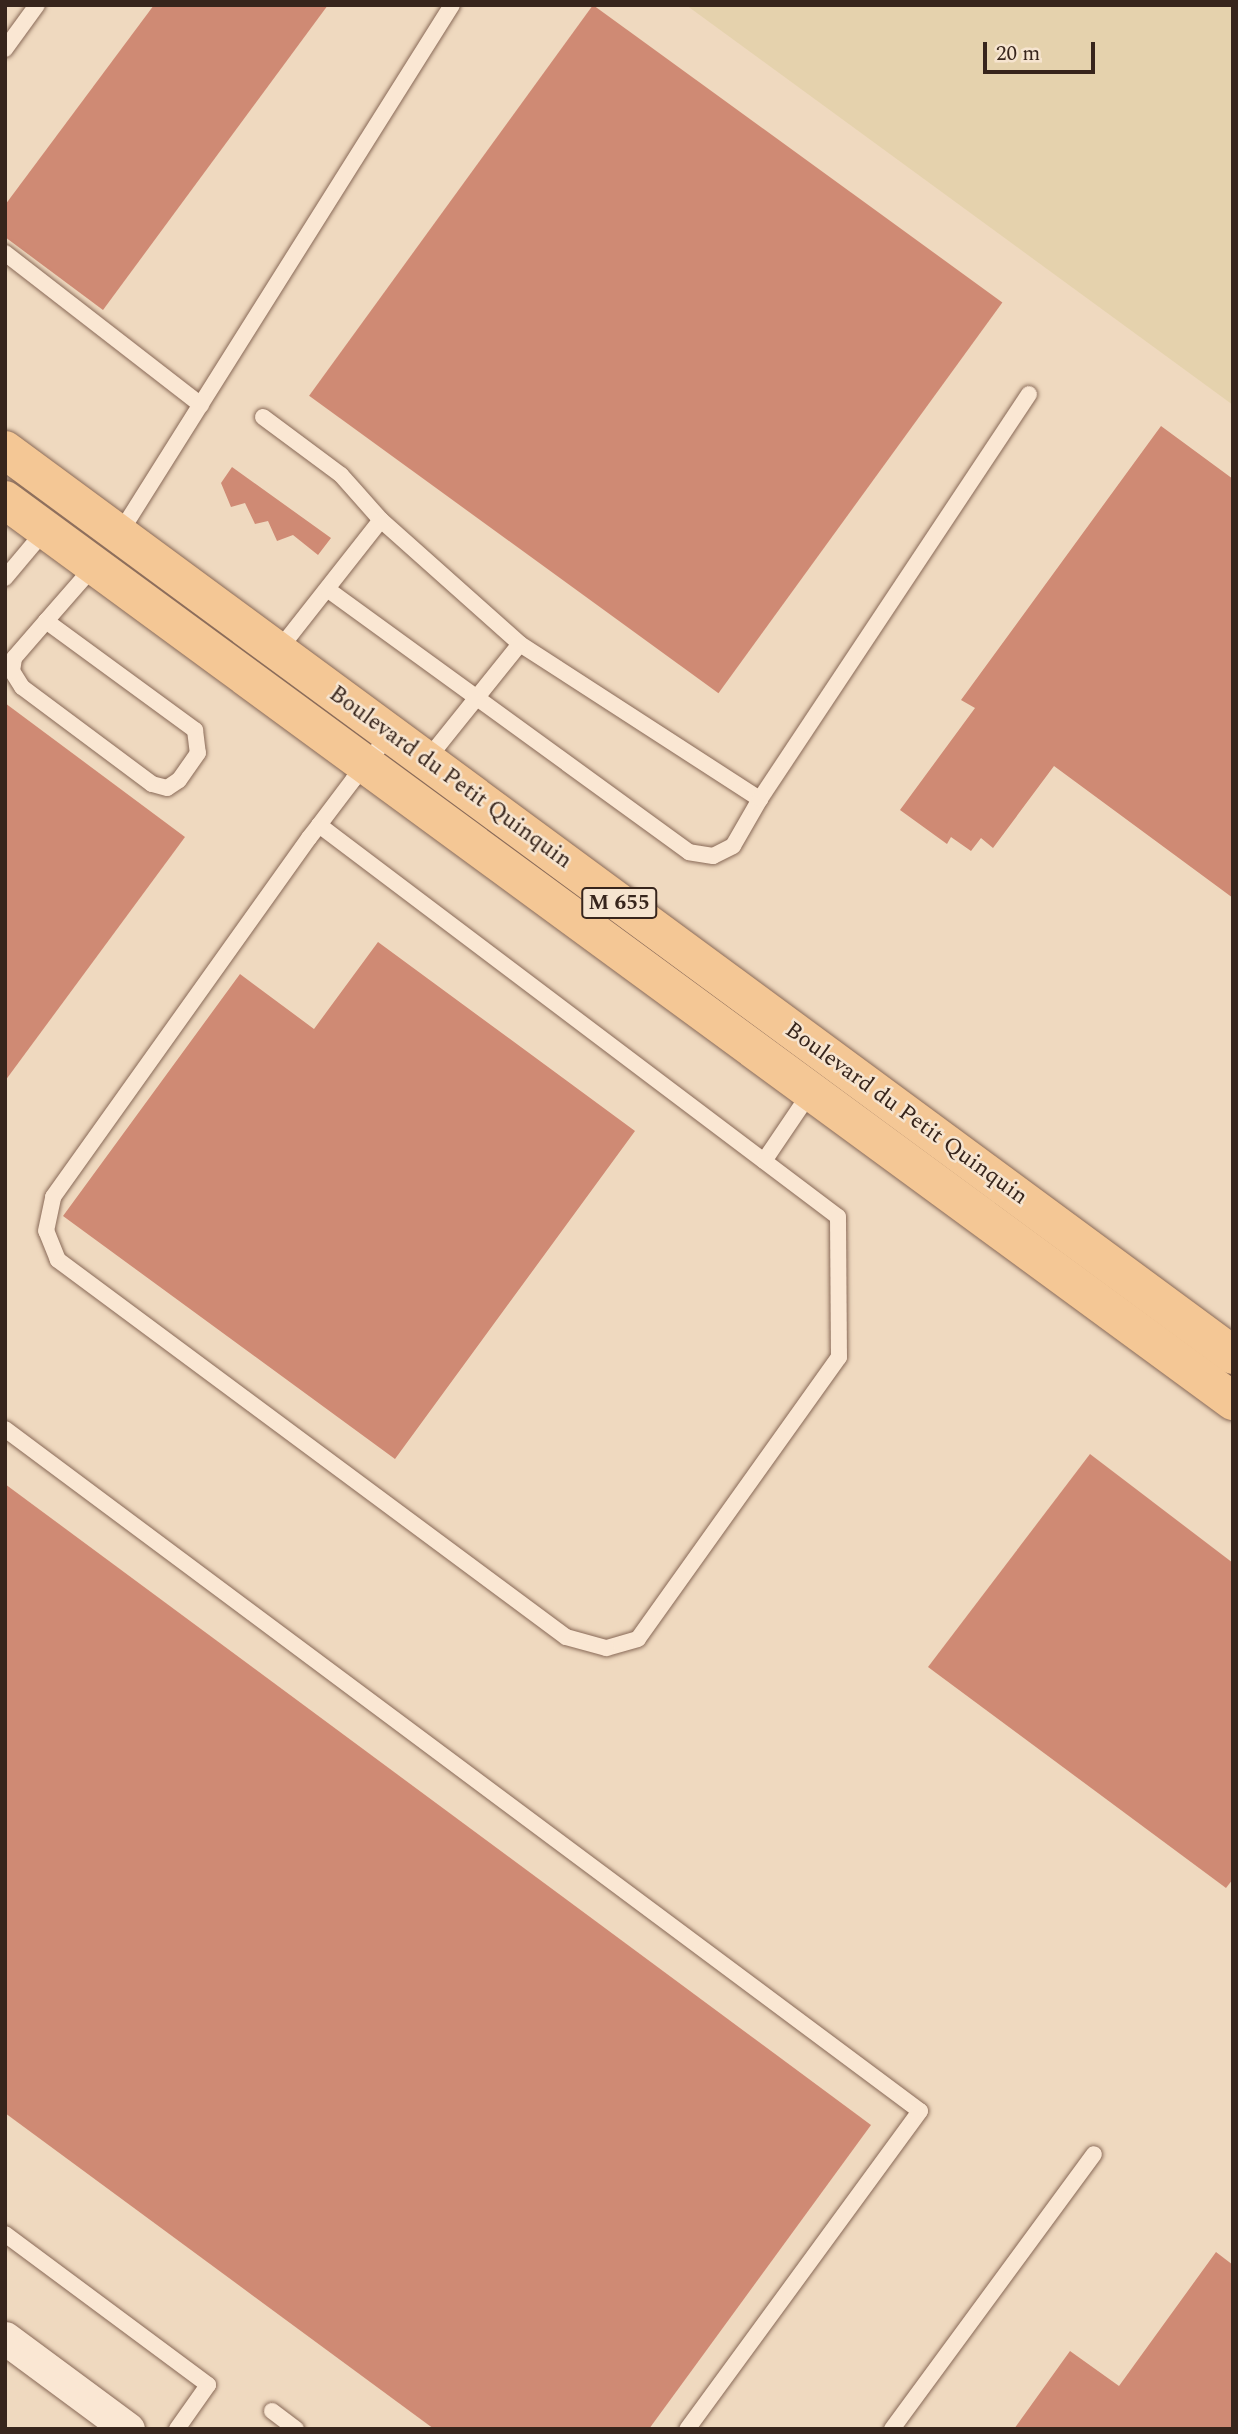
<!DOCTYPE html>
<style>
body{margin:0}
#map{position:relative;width:1238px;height:2434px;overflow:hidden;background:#efd9bf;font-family:Spectral,serif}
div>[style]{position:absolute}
.farmland>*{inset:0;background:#e5d2ad}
.building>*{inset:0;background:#cf8a74;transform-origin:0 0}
.roads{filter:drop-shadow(0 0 2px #886957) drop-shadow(0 0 2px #886957)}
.lane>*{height:16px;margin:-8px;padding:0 8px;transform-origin:8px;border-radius:8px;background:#fae7d3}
.street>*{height:33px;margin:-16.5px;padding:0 16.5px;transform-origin:16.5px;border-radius:16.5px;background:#fae7d3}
.primary>*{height:38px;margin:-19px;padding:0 19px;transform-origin:19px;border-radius:19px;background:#f4c795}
span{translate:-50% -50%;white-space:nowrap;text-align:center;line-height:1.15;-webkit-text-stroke:5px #f6e4cf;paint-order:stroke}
.shield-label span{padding:2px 5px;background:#f6e4cf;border:2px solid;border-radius:5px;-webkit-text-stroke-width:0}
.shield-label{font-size:21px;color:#37251c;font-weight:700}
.street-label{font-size:23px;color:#37251c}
.frame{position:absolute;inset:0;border:7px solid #37251c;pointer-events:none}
.scale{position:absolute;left:983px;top:42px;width:112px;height:32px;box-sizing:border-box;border:4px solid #37251c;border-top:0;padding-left:9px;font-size:21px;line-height:24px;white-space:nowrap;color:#37251c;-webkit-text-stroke:5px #f6e4cf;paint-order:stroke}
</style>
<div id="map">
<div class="farmland">
<div style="clip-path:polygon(686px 5px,1233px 5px,1233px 405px)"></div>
</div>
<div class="building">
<div style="clip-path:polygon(154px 5px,328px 5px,103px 310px,5px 237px,5px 205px)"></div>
<div style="left:593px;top:5px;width:506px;height:483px;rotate:36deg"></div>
<div style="clip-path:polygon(1161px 426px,1233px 479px,1233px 898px,1054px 766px,993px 848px,981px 838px,971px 851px,951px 837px,947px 844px,900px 810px,975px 708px,961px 700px)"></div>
<div style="clip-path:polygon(232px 467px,331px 538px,318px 555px,293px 535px,277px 541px,268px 521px,255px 524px,245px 503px,231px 507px,221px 483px)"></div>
<div style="clip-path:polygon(5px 703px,185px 837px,5px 1081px)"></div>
<div style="clip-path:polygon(378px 942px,635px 1131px,395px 1459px,63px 1216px,240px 974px,314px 1029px)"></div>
<div style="clip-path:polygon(1090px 1454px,1233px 1563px,1233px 1879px,1226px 1888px,928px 1667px)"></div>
<div style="clip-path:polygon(5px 1484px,871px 2125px,649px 2429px,434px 2429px,5px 2113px)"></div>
<div style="clip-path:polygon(1216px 2252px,1233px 2265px,1233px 2429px,1014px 2429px,1070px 2351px,1119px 2386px)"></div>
</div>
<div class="roads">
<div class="lane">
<div style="left:5px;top:49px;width:54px;rotate:-54deg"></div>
<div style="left:5px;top:253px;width:248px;rotate:37.8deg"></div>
<div style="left:263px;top:417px;width:97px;rotate:36.6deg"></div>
<div style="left:341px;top:475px;width:60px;rotate:48.4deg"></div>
<div style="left:118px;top:536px;width:627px;rotate:-57.83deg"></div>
<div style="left:5px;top:578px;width:65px;rotate:-50deg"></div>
<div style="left:46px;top:621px;width:185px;rotate:36.2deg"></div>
<div style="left:195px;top:730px;width:23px;rotate:83deg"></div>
<div style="left:198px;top:753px;width:33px;rotate:125deg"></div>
<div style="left:179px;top:780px;width:14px;rotate:146deg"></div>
<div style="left:167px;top:788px;width:16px;rotate:-165deg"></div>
<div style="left:152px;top:784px;width:162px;rotate:-143.3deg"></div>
<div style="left:22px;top:687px;width:19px;rotate:-122deg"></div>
<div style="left:12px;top:671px;width:13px;rotate:-81deg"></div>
<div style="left:14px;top:658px;width:49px;rotate:-49.1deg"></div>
<div style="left:46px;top:621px;width:74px;rotate:-48.8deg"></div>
<div style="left:277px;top:652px;width:168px;rotate:-51.8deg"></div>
<div style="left:381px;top:520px;width:186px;rotate:41.7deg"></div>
<div style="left:520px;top:644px;width:286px;rotate:32.9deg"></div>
<div style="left:760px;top:799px;width:54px;rotate:119.9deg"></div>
<div style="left:733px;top:846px;width:22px;rotate:153deg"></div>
<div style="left:713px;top:856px;width:24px;rotate:-171deg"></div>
<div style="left:689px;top:852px;width:447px;rotate:-144deg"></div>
<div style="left:425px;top:762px;width:151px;rotate:-51.2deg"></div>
<div style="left:760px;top:799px;width:486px;rotate:-56.4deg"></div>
<div style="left:319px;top:825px;width:650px;rotate:37.06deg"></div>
<div style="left:838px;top:1217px;width:140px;rotate:89.6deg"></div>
<div style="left:839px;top:1357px;width:346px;rotate:125.5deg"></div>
<div style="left:638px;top:1639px;width:33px;rotate:164deg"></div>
<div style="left:606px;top:1648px;width:41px;rotate:-164.6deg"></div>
<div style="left:566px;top:1637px;width:633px;rotate:-143.42deg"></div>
<div style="left:58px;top:1260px;width:31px;rotate:-112deg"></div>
<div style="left:46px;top:1231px;width:35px;rotate:-78deg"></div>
<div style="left:53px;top:1197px;width:441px;rotate:-54.5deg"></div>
<div style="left:309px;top:838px;width:16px;rotate:-52deg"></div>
<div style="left:319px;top:825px;width:56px;rotate:-52.9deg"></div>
<div style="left:353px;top:780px;width:59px;rotate:-51.2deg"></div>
<div style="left:764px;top:1161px;width:86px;rotate:-55.9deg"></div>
<div style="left:5px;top:1429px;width:1141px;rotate:36.7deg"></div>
<div style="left:920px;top:2111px;width:394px;rotate:126.2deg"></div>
<div style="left:5px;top:2234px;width:253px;rotate:36.6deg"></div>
<div style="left:208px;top:2385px;width:54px;rotate:125.2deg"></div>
<div style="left:272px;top:2411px;width:30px;rotate:37deg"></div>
<div style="left:892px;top:2429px;width:341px;rotate:-53.7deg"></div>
</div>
<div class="street">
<div style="left:5px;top:2338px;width:153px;rotate:36.5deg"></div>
</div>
<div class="primary">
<div style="left:5px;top:450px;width:1525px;rotate:36.39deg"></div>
<div style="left:5px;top:500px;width:1523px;rotate:36.27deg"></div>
</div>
</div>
<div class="shield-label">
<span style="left:619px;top:903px">M 655</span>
</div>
<div class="street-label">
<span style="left:450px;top:778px;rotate:36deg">Boulevard du Petit Quinquin</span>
<span style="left:906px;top:1114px;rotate:36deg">Boulevard du Petit Quinquin</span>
</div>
<div class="frame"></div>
<div class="scale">20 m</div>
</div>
